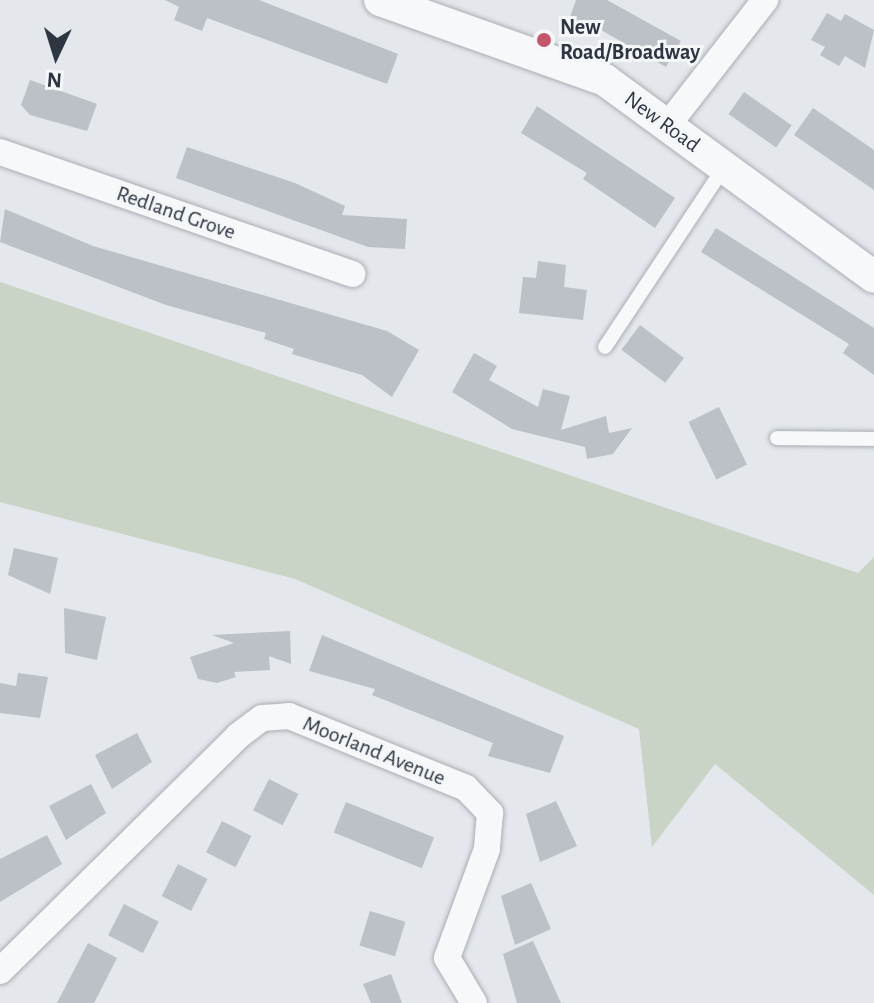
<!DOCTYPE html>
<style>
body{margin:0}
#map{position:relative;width:874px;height:1003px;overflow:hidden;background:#e4e7eb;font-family:"Alegreya Sans",sans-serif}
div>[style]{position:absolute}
.green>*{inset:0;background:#cad4c6}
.building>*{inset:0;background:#bcc0c7;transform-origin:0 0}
.roads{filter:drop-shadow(0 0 2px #a9aeb5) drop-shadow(0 0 2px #a9aeb5)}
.service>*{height:14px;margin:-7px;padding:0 7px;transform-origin:7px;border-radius:7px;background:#f6f8f9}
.minor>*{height:26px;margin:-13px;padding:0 13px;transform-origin:13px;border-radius:13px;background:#f6f8f9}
.tertiary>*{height:32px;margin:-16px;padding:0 16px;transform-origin:16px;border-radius:16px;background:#f6f8f9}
.dots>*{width:22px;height:22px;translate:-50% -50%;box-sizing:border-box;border:4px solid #f4f6f8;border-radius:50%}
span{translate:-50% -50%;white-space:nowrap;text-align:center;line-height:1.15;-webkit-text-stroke:6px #f4f6f8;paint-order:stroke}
.poi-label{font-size:22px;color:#2d3642;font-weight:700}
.left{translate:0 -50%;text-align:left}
.street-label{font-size:22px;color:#2d3642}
.north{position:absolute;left:16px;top:16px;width:80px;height:80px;-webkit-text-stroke:6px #f4f6f8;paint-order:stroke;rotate:184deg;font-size:22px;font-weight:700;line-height:32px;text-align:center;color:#2d3642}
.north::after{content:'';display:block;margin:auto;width:28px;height:36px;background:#2d3642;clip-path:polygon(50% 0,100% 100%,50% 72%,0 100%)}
</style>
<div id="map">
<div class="green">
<div style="clip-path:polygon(0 282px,858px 573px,874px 557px,874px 895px,715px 764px,652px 847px,639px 729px,295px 579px,0 502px)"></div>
</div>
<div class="building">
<div style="clip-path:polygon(165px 0,259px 0,398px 54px,387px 84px,207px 18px,202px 31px,174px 20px,179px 7px)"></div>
<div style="clip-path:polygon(576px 0,607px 0,681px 41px,666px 67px,594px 26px,569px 20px)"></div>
<div style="clip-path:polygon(827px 13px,841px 21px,845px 14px,874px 30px,865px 68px,845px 56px,839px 66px,820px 55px,825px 47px,811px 40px)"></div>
<div style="clip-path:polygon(30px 80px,97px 104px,87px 131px,30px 115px,21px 105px)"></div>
<div style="left:744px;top:92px;width:58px;height:27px;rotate:35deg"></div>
<div style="clip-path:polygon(537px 106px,675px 198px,655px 228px,583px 179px,587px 173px,521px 133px)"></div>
<div style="clip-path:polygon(813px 108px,874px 150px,874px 190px,794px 135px)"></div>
<div style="clip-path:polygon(187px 147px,295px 183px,345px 206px,342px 215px,407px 219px,405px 249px,368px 247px,176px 178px)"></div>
<div style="clip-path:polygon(5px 209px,93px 246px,387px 331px,419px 350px,392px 397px,362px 375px,292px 354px,294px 349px,264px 339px,266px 333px,166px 305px,0 242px)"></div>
<div style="clip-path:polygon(716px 228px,874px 328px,874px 375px,843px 353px,849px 344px,701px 252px)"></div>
<div style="clip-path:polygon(538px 261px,566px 265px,564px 287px,587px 290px,583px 320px,519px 313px,523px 277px,536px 278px)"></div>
<div style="left:640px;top:325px;width:55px;height:31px;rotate:37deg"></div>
<div style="clip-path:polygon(474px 353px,497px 366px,489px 380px,538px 407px,543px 389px,570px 396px,561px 430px,606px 416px,609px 433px,632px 428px,613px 454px,587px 459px,585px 447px,512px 429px,452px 392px)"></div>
<div style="left:719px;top:407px;width:64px;height:34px;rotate:64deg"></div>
<div style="clip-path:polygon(14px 548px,58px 558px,50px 594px,8px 575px)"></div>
<div style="clip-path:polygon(64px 608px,106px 617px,97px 660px,65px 653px)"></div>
<div style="clip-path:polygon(290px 631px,291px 664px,269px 656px,270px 670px,234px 672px,236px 677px,217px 683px,198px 679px,190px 657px,234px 643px,212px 635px)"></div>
<div style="clip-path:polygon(322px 635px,564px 736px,550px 773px,488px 756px,493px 743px,372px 695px,375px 689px,309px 671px)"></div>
<div style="clip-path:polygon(18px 673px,48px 677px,40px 718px,0 713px,0 683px,16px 686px)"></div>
<div style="clip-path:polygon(137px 733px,152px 762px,112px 789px,95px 755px)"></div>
<div style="left:269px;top:779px;width:33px;height:35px;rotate:27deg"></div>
<div style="clip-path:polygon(91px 784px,106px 813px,66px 840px,49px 806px)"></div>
<div style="clip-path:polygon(556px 801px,577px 846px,540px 862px,526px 814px)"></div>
<div style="left:346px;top:802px;width:95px;height:33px;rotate:22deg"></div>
<div style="left:222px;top:821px;width:33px;height:35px;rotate:27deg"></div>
<div style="clip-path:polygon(47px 835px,62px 864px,0 902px,0 859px)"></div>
<div style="left:178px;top:864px;width:33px;height:36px;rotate:27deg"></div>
<div style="clip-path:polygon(531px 883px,551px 929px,515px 945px,501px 896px)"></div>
<div style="left:124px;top:904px;width:39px;height:35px;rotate:27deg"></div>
<div style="left:370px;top:911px;width:37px;height:36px;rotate:17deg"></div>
<div style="clip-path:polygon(533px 941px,561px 1003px,517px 1003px,503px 954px)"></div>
<div style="clip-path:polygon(88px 943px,117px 958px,94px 1003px,57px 1003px)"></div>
<div style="clip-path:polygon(391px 974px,402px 1003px,371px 1003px,363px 984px)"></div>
</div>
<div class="roads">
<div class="service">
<div style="left:605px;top:347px;width:216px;rotate:-56.5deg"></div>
<div style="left:777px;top:438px;width:97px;rotate:0.6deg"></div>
</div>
<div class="minor">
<div style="left:667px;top:126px;width:160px;rotate:-52.1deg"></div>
<div style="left:0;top:152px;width:373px;rotate:19.1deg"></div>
<div style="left:0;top:971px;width:334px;rotate:-44.6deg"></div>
<div style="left:238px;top:736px;width:30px;rotate:-37deg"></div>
<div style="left:262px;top:718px;width:27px;rotate:-4deg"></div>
<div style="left:289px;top:716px;width:191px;rotate:22.1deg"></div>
<div style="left:466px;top:788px;width:35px;rotate:46deg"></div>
<div style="left:490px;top:813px;width:36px;rotate:95deg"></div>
<div style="left:487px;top:849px;width:116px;rotate:110.2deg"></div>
<div style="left:447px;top:958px;width:52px;rotate:59deg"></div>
</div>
<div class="tertiary">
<div style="left:380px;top:0;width:239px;rotate:19.6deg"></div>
<div style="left:605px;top:80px;width:333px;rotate:36.2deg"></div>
</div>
</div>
<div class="dots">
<div style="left:544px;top:40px;background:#c4556b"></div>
</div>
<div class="poi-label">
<span class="left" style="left:560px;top:40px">New<br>Road/Broadway</span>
</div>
<div class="street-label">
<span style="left:662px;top:122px;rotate:36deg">New Road</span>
<span style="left:176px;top:213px;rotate:19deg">Redland Grove</span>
<span style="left:374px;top:751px;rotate:22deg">Moorland Avenue</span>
</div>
<div class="north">N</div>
</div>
